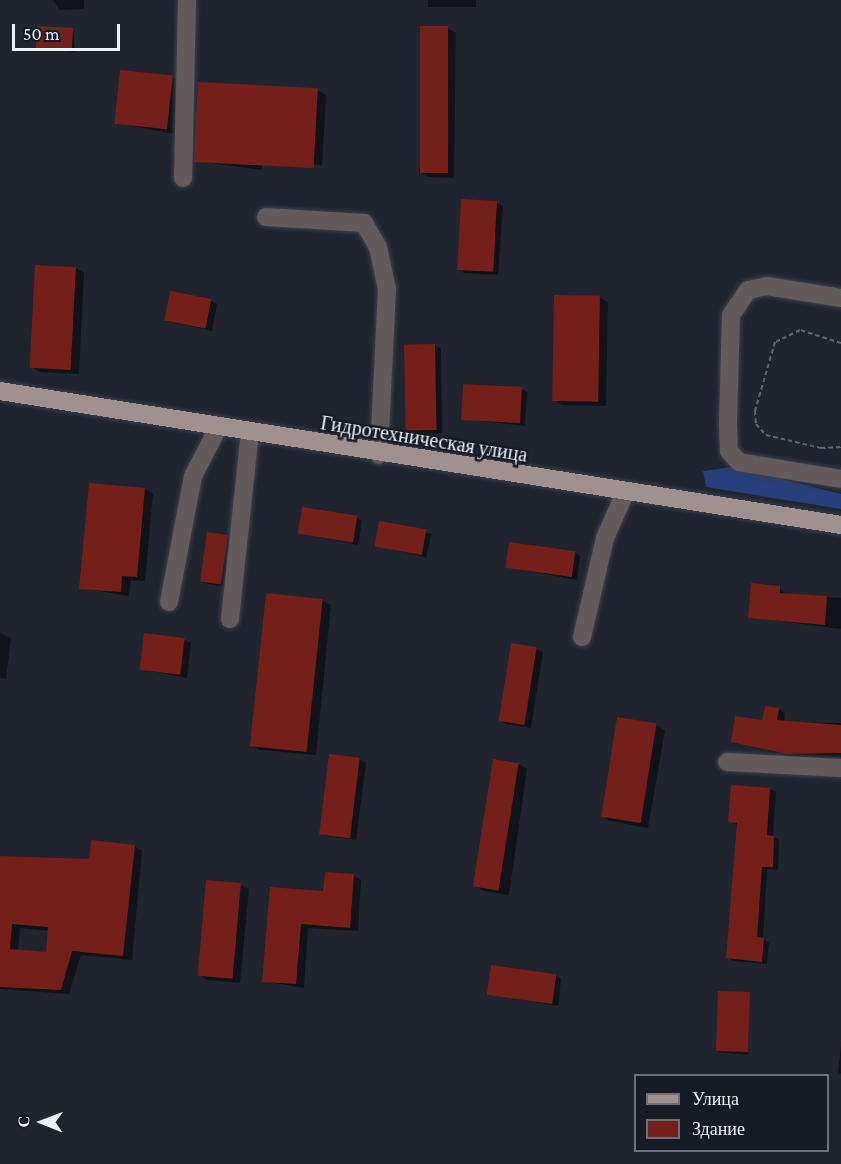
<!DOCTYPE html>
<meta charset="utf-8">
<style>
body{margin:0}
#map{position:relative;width:841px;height:1164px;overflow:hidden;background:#1f242f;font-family:"Crimson Pro",serif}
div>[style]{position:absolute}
.green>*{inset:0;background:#273f7b}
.shadow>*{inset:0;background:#0007;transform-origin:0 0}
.building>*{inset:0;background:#741f19;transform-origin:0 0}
.path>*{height:2px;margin-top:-1px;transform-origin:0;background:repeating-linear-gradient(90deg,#5f646e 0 4.5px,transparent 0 7.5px)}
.roads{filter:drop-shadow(0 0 2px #3c414b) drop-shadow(0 0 2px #3c414b)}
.minor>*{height:18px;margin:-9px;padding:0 9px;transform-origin:9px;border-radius:9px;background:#625a5b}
.major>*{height:18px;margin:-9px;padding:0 9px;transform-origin:9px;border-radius:9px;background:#a09090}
span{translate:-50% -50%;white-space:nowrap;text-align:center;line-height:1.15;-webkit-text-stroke:5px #161b25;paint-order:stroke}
.street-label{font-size:20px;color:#ecf0f8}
.legend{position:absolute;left:634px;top:1074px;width:195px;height:78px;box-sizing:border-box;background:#161b25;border:2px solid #6c7079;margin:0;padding:8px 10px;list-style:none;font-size:18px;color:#ecf0f8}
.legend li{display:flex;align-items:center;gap:12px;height:30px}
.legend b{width:30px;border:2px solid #6c7079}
.north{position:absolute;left:12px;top:1092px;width:60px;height:60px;-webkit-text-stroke:4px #161b25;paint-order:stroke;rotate:271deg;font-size:16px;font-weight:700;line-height:24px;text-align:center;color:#ecf0f8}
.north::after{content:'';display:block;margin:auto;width:21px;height:27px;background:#ecf0f8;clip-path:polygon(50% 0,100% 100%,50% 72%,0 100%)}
.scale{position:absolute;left:12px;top:24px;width:108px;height:27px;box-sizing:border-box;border:3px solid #ecf0f8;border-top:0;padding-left:8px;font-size:18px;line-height:21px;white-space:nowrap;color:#ecf0f8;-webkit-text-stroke:4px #161b25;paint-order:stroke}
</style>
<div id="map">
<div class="green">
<div style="clip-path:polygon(732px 467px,841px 494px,841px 509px,706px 487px,703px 471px)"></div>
</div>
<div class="shadow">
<div style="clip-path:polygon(53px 0,84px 0,84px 9px,60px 10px)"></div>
<div style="left:428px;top:0;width:48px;height:7px"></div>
<div style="clip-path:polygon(447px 28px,456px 33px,454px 178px,428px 177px,419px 172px)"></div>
<div style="clip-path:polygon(73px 30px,75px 52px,38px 48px)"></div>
<div style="clip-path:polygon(172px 77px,181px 82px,174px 134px,116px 123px)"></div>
<div style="clip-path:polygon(317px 90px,326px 95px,322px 165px,262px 162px,262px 170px,196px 161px)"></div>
<div style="clip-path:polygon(497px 203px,503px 206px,498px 275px,464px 273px,458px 269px)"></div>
<div style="clip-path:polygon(76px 268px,84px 273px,79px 374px,40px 372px,32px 367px)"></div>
<div style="clip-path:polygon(599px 297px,608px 302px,606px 406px,562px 405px,554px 400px)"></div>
<div style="clip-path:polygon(210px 300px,217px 304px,212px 331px,166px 321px)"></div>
<div style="clip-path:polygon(434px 345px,441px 349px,442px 433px,414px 434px,408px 430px)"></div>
<div style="clip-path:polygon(521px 389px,527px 392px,525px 426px,462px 419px)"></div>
<div style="clip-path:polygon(144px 489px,153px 494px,145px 581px,131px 580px,129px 596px,81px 588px)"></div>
<div style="clip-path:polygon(356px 517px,362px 521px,358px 545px,299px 533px)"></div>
<div style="left:380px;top:522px;width:53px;height:24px;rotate:13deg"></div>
<div style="clip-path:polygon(227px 537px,233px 540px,228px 587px,208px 584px,201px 581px)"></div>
<div style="clip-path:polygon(574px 552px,580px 556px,577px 580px,507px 567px)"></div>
<div style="clip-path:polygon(780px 588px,785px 594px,841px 598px,841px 629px,749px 617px)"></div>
<div style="clip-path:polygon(322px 600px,331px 605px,316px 755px,260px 750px,251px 745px)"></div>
<div style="clip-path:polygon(0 633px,11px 638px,6px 679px,0 678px)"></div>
<div style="clip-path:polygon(185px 640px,191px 643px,187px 678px,141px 669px)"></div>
<div style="clip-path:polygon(536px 649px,543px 652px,531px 728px,506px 724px,500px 720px)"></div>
<div style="clip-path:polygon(779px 709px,785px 713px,784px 722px,841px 723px,841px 758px,793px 757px,732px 741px)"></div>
<div style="clip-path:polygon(656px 725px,665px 730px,648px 828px,610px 821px,601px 816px)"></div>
<div style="clip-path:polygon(359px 759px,366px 763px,356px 840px,327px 836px,321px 833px)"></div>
<div style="clip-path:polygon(519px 764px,527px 769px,509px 895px,484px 891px,475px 886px)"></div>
<div style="clip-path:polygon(770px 789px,776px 792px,773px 837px,779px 840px,778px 870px,767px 869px,763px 939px,769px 943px,767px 964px,733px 961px,728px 957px,738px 825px,730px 821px)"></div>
<div style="clip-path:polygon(evenodd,134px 846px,142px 851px,132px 960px,81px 955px,69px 994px,0 989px,0 858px,90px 861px,134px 846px,20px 928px,50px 931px,47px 953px,18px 951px,20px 928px)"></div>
<div style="clip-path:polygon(354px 876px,361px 880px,358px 931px,308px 928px,304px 988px,264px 981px,271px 889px,325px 893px)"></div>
<div style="clip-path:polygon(240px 885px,249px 889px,240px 983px,207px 980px,199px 975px)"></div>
<div style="clip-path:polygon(555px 975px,561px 979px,558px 1006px,489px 994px)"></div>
<div style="clip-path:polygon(749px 993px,748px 1055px,719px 1052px,715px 1050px)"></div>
<div style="clip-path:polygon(841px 1046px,841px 1074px,838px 1072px)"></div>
</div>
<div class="building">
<div style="left:37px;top:26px;width:36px;height:23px;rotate:3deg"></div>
<div style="left:420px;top:26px;width:28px;height:147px"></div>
<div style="left:120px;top:70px;width:53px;height:54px;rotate:6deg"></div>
<div style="left:198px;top:82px;width:120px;height:80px;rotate:3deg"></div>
<div style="left:461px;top:199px;width:36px;height:71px;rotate:3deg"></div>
<div style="left:35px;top:265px;width:41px;height:103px;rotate:3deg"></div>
<div style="left:170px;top:291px;width:42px;height:30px;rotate:11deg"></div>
<div style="left:554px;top:295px;width:46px;height:106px;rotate:1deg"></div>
<div style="left:435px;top:344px;width:86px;height:31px;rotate:89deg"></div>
<div style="left:463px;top:384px;width:59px;height:36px;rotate:3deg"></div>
<div style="clip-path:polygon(89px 483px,145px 488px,137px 577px,122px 576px,121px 592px,79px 589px)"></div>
<div style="left:302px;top:507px;width:56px;height:27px;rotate:9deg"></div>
<div style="left:379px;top:521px;width:48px;height:26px;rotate:10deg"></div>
<div style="left:207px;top:532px;width:21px;height:50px;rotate:8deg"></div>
<div style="left:509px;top:542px;width:67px;height:26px;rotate:8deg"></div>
<div style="clip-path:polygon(751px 583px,780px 586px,780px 593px,827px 596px,825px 625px,748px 618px)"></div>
<div style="left:266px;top:593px;width:57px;height:154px;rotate:6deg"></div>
<div style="left:144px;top:633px;width:41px;height:37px;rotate:7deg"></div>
<div style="left:511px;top:643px;width:26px;height:79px;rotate:9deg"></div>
<div style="clip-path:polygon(765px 706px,779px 708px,777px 720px,841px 725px,841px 753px,786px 754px,731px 742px,735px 716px,762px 720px)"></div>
<div style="left:617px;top:717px;width:40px;height:101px;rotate:9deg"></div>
<div style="left:329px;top:754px;width:31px;height:81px;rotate:7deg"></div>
<div style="left:493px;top:759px;width:26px;height:129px;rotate:9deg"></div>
<div style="clip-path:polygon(731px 785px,770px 788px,767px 835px,774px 836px,773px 867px,762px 867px,757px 937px,764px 938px,762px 962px,726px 958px,737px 823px,728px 822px)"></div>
<div style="clip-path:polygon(evenodd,91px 840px,135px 845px,123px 956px,72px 951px,61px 990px,0 987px,0 856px,89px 859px,91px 840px,12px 924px,48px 927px,46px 952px,10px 949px,12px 924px)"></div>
<div style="clip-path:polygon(325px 872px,354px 874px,350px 928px,301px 924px,296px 984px,262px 982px,270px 887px,323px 891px)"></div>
<div style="left:206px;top:880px;width:35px;height:96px;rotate:5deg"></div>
<div style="left:491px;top:965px;width:66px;height:30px;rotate:8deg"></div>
<div style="left:718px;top:991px;width:32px;height:60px;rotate:2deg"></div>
</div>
<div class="path">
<div style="left:841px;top:343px;width:43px;rotate:-162.4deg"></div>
<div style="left:800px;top:330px;width:28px;rotate:154deg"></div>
<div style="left:775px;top:342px;width:72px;rotate:106.2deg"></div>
<div style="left:755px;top:411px;width:13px;rotate:86deg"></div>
<div style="left:756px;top:424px;width:15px;rotate:48deg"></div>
<div style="left:766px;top:435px;width:57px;rotate:13.3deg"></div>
<div style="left:821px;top:448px;width:20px;rotate:-3deg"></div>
</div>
<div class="roads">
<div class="minor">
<div style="left:183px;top:178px;width:178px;rotate:-88.7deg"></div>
<div style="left:266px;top:217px;width:98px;rotate:3.5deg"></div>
<div style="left:364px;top:223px;width:28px;rotate:60deg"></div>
<div style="left:378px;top:247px;width:43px;rotate:77.9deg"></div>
<div style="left:387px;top:289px;width:166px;rotate:92.8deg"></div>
<div style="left:841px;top:298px;width:75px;rotate:-170.8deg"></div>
<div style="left:767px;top:286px;width:19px;rotate:168deg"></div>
<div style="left:748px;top:290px;width:30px;rotate:124deg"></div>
<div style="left:731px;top:315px;width:109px;rotate:91.6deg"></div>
<div style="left:728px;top:424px;width:27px;rotate:88deg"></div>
<div style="left:729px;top:451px;width:15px;rotate:48deg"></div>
<div style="left:739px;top:462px;width:103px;rotate:9.5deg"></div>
<div style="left:169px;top:602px;width:128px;rotate:-79.2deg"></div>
<div style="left:193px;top:476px;width:54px;rotate:-62.5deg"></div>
<div style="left:230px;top:619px;width:187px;rotate:-83.9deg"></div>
<div style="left:582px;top:637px;width:102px;rotate:-76.9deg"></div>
<div style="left:605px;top:538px;width:49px;rotate:-66deg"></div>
<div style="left:727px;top:762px;width:114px;rotate:3deg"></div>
</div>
<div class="major">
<div style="left:0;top:391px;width:852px;rotate:9.05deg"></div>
</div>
</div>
<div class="street-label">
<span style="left:424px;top:439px;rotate:9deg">Гидротехническая улица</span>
</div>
<ul class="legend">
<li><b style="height:8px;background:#a09090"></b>Улица</li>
<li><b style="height:16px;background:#741f19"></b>Здание</li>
</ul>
<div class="north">С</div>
<div class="scale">50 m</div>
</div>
